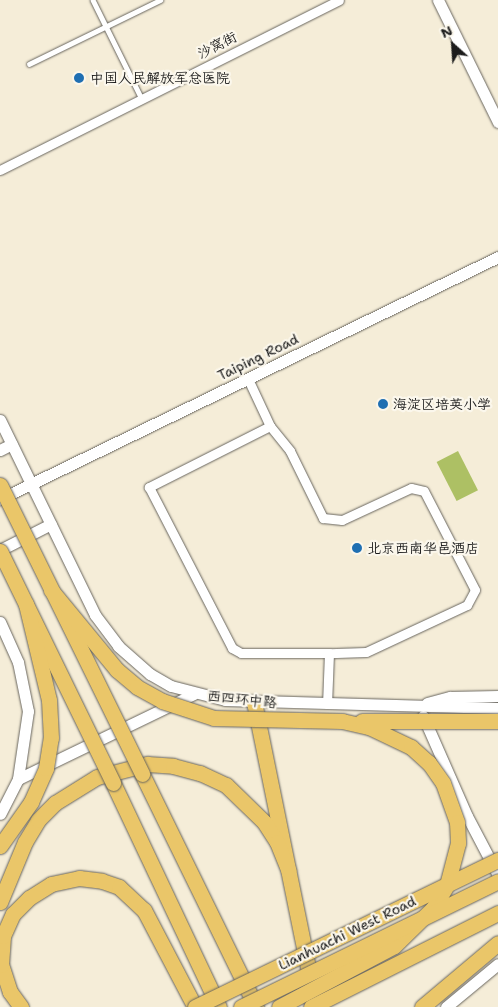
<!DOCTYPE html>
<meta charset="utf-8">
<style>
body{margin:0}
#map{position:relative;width:498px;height:1007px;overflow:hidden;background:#f5edd8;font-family:"Shantell Sans","LXGW WenKai TC",sans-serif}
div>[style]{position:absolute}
.green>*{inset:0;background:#adc064;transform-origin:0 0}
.roads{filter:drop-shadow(0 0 1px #68655e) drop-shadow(0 0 1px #68655e)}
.service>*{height:4.5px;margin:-2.25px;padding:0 2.25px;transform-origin:2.25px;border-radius:2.25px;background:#fff}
.minor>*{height:9px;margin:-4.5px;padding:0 4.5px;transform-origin:4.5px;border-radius:4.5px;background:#fff}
.tertiary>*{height:11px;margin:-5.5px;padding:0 5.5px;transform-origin:5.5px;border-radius:5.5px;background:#fff}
.trunk>*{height:15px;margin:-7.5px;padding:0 7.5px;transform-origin:7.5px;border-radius:7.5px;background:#eac669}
.bridges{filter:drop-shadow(0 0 1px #68655e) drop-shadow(0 0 1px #68655e)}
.trunk-bridge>*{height:15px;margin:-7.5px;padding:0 7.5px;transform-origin:7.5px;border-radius:7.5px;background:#eac669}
.dots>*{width:14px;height:14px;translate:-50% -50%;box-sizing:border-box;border:2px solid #fbf7ec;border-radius:50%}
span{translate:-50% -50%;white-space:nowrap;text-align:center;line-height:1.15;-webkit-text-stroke:4.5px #fbf7ec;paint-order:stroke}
.street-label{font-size:14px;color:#1c1c1c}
.poi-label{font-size:14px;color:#1c1c1c}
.left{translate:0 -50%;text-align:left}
.north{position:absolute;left:428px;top:20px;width:50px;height:50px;-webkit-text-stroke:4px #fbf7ec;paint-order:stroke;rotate:334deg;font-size:14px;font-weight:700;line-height:20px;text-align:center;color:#1c1c1c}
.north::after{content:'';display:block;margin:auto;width:18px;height:22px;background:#1c1c1c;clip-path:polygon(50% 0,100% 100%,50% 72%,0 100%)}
</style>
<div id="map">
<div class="green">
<div style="left:458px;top:451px;width:44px;height:24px;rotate:63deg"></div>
</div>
<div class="roads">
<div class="service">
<div style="left:93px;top:0;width:110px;rotate:63.7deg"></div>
<div style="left:29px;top:64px;width:146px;rotate:-26deg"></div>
</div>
<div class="minor">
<div style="left:0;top:170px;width:379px;rotate:-26.6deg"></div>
<div style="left:248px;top:379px;width:52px;rotate:64.9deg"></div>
<div style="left:270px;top:426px;width:136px;rotate:153.2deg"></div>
<div style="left:149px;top:487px;width:181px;rotate:62.7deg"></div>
<div style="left:232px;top:648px;width:10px;rotate:29deg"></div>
<div style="left:241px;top:653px;width:88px"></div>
<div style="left:329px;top:653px;width:51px;rotate:92.2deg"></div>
<div style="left:270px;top:426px;width:32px;rotate:51deg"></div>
<div style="left:290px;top:451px;width:75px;rotate:63.8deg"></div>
<div style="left:323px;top:518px;width:19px;rotate:6deg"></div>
<div style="left:342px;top:520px;width:76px;rotate:-24.9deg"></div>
<div style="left:411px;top:488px;width:13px;rotate:13deg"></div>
<div style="left:424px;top:491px;width:111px;rotate:62.7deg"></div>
<div style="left:475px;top:590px;width:17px;rotate:118deg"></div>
<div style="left:467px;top:605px;width:111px;rotate:155deg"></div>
<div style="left:366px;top:652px;width:37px;rotate:178deg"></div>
</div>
<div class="tertiary">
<div style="left:438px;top:0;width:136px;rotate:63.8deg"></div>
<div style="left:0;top:420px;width:217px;rotate:64deg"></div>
<div style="left:95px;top:615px;width:39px;rotate:53deg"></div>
<div style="left:118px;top:646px;width:43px;rotate:41.2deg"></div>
<div style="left:150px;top:674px;width:24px;rotate:30deg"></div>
<div style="left:171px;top:686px;width:56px;rotate:14.5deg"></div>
<div style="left:225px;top:700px;width:273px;rotate:1.7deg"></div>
<div style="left:0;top:450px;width:13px;rotate:-27deg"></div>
<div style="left:0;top:499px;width:554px;rotate:-25.92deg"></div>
<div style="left:0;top:550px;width:57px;rotate:-27deg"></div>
<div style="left:0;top:622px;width:44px;rotate:65.8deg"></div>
<div style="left:18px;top:662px;width:50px;rotate:78.5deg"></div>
<div style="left:28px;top:711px;width:69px;rotate:98.4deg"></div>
<div style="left:18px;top:779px;width:39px;rotate:117deg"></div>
<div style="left:427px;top:703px;width:24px;rotate:-15deg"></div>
<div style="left:450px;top:697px;width:48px;rotate:-1.2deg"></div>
<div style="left:423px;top:716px;width:109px;rotate:66.3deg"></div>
<div style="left:467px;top:816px;width:67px;rotate:62.3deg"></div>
<div style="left:18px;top:779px;width:195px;rotate:-25.8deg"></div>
<div style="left:446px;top:1007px;width:67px;rotate:-39.6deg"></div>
</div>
<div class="trunk">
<div style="left:254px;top:702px;width:306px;rotate:78.5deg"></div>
<div style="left:142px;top:774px;width:259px;rotate:63.9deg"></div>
<div style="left:113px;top:783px;width:248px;rotate:64.7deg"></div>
<div style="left:0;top:902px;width:65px;rotate:-67.4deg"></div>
<div style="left:25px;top:842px;width:26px;rotate:-59deg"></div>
<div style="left:38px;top:820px;width:24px;rotate:-45deg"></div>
<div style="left:55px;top:803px;width:49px;rotate:-31.8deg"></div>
<div style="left:97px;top:777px;width:52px;rotate:-14.6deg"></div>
<div style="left:147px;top:764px;width:26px;rotate:4deg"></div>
<div style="left:173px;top:766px;width:28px;rotate:15deg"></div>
<div style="left:200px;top:773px;width:29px;rotate:25deg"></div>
<div style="left:226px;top:785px;width:53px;rotate:44.2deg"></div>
<div style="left:264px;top:822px;width:24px;rotate:57deg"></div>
<div style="left:277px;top:842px;width:31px;rotate:68deg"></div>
<div style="left:21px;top:1007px;width:19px;rotate:-126deg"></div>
<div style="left:10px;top:992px;width:28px;rotate:-108deg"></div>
<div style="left:1px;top:965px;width:29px;rotate:-86deg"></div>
<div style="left:3px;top:936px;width:24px;rotate:-66deg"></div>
<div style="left:13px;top:914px;width:23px;rotate:-45deg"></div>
<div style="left:29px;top:898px;width:26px;rotate:-32deg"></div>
<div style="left:51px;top:884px;width:29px;rotate:-12deg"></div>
<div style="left:79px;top:878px;width:23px;rotate:7deg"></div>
<div style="left:102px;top:881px;width:18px;rotate:19deg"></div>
<div style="left:119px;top:887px;width:34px;rotate:43deg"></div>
<div style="left:144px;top:910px;width:110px;rotate:62.3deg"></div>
<div style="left:422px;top:1007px;width:99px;rotate:-40.1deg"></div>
</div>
</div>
<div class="bridges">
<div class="trunk-bridge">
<div style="left:0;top:485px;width:322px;rotate:63.8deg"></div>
<div style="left:0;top:551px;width:258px;rotate:64deg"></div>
<div style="left:51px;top:590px;width:104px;rotate:50.5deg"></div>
<div style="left:117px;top:670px;width:26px;rotate:40deg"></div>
<div style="left:137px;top:687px;width:29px;rotate:29deg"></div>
<div style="left:162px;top:701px;width:55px;rotate:18.1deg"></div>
<div style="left:214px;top:718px;width:128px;rotate:1.3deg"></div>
<div style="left:342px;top:721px;width:28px;rotate:13deg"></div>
<div style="left:369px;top:727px;width:47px;rotate:25.5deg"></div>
<div style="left:411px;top:747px;width:24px;rotate:42deg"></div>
<div style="left:429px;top:763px;width:24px;rotate:55deg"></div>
<div style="left:443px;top:783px;width:41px;rotate:70.3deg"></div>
<div style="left:457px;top:822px;width:21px;rotate:87deg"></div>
<div style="left:458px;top:843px;width:43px;rotate:104.7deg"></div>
<div style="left:447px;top:885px;width:26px;rotate:121deg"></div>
<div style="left:434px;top:907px;width:56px;rotate:135.7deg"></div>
<div style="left:394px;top:946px;width:130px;rotate:152.1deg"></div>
<div style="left:362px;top:721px;width:136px"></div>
<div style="left:0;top:846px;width:54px;rotate:-54.8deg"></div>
<div style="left:31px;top:802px;width:37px;rotate:-66deg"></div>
<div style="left:46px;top:768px;width:30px;rotate:-81deg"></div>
<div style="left:51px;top:738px;width:38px;rotate:-93deg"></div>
<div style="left:49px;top:700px;width:99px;rotate:-103.5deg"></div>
<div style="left:195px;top:1007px;width:337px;rotate:-25.9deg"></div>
<div style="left:241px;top:1007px;width:286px;rotate:-26.1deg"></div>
<div style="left:311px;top:1007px;width:209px;rotate:-26.7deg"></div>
</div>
</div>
<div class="dots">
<div style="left:79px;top:78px;background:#1f6fb2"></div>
<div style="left:383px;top:404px;background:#1f6fb2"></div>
<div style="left:357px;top:548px;background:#1f6fb2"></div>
</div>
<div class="street-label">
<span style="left:217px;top:45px;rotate:-27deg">沙窝街</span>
<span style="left:258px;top:357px;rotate:-26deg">Taiping Road</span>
<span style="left:242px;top:699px;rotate:6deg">西四环中路</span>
<span style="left:347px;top:933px;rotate:-26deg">Lianhuachi West Road</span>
</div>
<div class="poi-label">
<span class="left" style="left:90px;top:78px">中国人民解放军总医院</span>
<span class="left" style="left:393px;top:404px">海淀区培英小学</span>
<span class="left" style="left:367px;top:548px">北京西南华邑酒店</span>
</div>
<div class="north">N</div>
</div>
